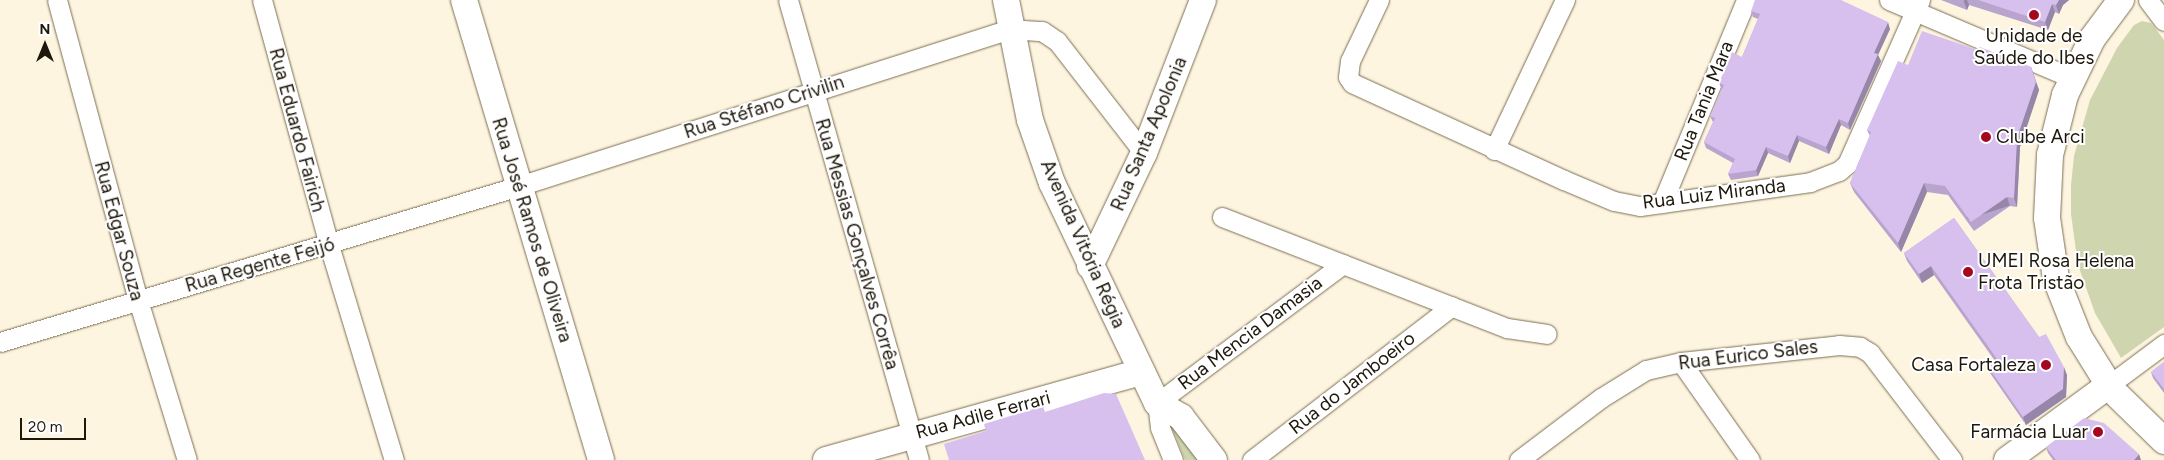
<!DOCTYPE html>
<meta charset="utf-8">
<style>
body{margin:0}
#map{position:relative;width:2164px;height:460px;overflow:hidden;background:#fef5e1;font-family:Figtree,sans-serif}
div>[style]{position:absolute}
.green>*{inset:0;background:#ced5af}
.roads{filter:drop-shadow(0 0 1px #7b6e51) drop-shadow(0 0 1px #7b6e51)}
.street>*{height:19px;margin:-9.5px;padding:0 9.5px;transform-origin:9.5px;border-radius:9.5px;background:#fff}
.secondary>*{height:26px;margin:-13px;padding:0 13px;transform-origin:13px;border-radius:13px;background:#fff}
.wall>*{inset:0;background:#b9a4cd}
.shaded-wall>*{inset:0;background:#9686a7;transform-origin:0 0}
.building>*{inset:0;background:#d7bfee}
.dots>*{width:14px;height:14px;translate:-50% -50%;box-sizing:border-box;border:2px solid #fff;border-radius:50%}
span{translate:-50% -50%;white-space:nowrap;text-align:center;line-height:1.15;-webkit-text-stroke:4px #fff;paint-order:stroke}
.poi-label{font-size:19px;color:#1e180c}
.left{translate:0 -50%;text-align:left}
.right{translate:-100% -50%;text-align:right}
.street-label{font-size:19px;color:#1e180c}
.north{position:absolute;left:20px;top:20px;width:50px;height:50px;-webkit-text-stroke:4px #fff;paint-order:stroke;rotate:0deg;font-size:14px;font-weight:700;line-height:20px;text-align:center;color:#1e180c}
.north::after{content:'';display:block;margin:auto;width:18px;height:22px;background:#1e180c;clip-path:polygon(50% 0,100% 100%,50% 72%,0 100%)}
.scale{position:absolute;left:20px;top:418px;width:66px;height:22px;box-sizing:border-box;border:2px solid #1e180c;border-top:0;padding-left:6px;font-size:15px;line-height:18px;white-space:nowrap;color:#1e180c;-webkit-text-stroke:4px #fff;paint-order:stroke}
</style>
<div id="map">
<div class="green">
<div style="clip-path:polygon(2142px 21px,2151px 23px,2164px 40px,2164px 327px,2121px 358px,2095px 313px,2078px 265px,2071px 214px,2071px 185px,2074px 156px,2090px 100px,2117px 48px,2134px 25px)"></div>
<div style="clip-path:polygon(1174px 423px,1202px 460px,1185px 460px,1171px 425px)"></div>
</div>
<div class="roads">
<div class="street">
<div style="left:57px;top:0;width:311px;rotate:74.9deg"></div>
<div style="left:138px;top:300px;width:167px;rotate:73deg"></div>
<div style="left:262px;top:0;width:254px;rotate:74.7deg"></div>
<div style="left:329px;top:245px;width:225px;rotate:73.2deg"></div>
<div style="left:788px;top:0;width:478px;rotate:74.1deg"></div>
<div style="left:1379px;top:0;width:68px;rotate:115.4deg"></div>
<div style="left:1350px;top:61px;width:16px;rotate:97deg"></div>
<div style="left:1348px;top:77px;width:7px;rotate:56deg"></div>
<div style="left:1352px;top:83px;width:233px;rotate:24.6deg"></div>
<div style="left:1564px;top:180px;width:54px;rotate:22.8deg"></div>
<div style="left:1614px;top:201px;width:26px;rotate:11deg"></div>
<div style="left:1640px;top:206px;width:172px;rotate:-8deg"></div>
<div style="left:1810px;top:182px;width:31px;rotate:-21deg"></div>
<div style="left:1839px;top:171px;width:11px;rotate:-41deg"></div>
<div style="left:1847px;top:164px;width:180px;rotate:-66deg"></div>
<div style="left:1889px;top:0;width:199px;rotate:23.1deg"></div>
<div style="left:2148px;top:0;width:26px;rotate:53deg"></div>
<div style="left:1494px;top:150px;width:166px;rotate:-64.7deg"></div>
<div style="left:1662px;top:203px;width:220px;rotate:-67.5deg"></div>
<div style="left:1222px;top:217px;width:306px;rotate:21.3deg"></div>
<div style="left:1507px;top:328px;width:40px;rotate:8.5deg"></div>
<div style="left:0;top:342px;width:542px;rotate:-16.73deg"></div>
<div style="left:519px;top:186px;width:515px;rotate:-17.73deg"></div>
<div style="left:1010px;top:29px;width:32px;rotate:4deg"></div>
<div style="left:1042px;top:31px;width:18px;rotate:34deg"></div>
<div style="left:1057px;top:41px;width:142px;rotate:52.2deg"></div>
<div style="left:1681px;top:362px;width:120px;rotate:54.9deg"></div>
<div style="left:2109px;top:385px;width:69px;rotate:-36.7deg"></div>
<div style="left:1173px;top:460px;width:35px;rotate:-112deg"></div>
<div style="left:1160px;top:427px;width:24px;rotate:-97deg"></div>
<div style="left:1157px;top:403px;width:232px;rotate:-36.8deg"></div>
<div style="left:1252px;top:460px;width:252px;rotate:-37.6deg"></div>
<div style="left:1519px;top:460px;width:103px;rotate:-37.1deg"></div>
<div style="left:1601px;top:398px;width:53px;rotate:-31.9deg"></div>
<div style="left:1646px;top:370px;width:36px;rotate:-13deg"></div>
<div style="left:1681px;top:362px;width:159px;rotate:-6.1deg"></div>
<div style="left:1839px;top:345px;width:21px;rotate:5deg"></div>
<div style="left:1860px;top:347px;width:12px;rotate:31deg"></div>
<div style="left:1870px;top:353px;width:135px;rotate:52.5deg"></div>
</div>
<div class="secondary">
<div style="left:464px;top:0;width:480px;rotate:73.4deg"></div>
<div style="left:1006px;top:0;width:122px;rotate:78.7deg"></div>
<div style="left:1030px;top:120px;width:67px;rotate:70.8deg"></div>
<div style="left:1052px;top:183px;width:244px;rotate:64.5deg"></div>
<div style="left:1157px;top:403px;width:28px;rotate:30deg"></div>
<div style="left:1181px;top:417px;width:54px;rotate:52.5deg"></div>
<div style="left:2121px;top:0;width:49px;rotate:126.6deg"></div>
<div style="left:2092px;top:39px;width:62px;rotate:115.7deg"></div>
<div style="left:2065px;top:95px;width:62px;rotate:104deg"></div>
<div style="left:2050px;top:155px;width:63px;rotate:92.7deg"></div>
<div style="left:2047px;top:218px;width:62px;rotate:81.6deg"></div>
<div style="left:2056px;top:279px;width:62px;rotate:68.4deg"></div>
<div style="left:2079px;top:337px;width:62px;rotate:58.1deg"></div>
<div style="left:2112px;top:390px;width:73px;rotate:44.4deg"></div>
<div style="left:1090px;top:266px;width:125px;rotate:-64.5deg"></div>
<div style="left:1144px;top:153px;width:164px;rotate:-68.9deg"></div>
<div style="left:826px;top:460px;width:328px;rotate:-15.6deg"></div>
<div style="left:2007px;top:460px;width:127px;rotate:-36.3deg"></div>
</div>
</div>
<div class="wall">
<div style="clip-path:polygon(1941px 0,2069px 0,2063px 5px,2059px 14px,2055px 12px,2048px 30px,1969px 5px,1967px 10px)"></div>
<div style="clip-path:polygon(1751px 11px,1890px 29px,1878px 55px,1881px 61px,1850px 130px,1841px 125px,1829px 154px,1799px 141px,1790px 163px,1768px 153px,1758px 176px,1731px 180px,1728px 174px,1733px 163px,1706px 148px,1704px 142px,1713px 122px,1710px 116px,1722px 90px,1719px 83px,1742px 57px,1758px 19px,1753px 17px)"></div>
<div style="clip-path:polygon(1978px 50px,2031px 67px,2039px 90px,2020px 147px,2017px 207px,2010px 206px,1974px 231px,1948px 195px,1927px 192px,1901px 252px,1854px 192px,1850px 183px,1870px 136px,1867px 130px,1908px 65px)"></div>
<div style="clip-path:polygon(1954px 218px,2039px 337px,2067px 375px,2066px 397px,2026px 425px,1990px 373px,1987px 365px,1995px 361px,1934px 275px,1922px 283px,1907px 261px,1904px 253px)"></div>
<div style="clip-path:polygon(2164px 362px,2164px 393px,2153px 378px,2151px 372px)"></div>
<div style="clip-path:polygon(2046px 447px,2141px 460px,2053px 460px,2048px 453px)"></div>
</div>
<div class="shaded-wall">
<div style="clip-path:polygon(1964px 0,1967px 0,1969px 5px,1967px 10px,1964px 2px)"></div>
<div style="clip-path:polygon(2059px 0,2069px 0,2063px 5px,2059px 14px,2056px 5px)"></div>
<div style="clip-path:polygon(2052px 4px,2055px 12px,2048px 30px,2045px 22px)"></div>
<div style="clip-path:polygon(1888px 22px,1890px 29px,1878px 55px,1881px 61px,1850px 130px,1848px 123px,1874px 53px)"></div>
<div style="clip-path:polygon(2031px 67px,2039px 90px,2020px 147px,2017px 207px,2014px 198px,2017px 138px)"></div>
<div style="clip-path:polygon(1839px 119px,1841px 125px,1829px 154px,1826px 147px)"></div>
<div style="clip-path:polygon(1797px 135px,1799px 141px,1790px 163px,1788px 156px)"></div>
<div style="clip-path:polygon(1766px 147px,1768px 153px,1758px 176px,1756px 170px)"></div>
<div style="clip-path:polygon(1924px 183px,1927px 192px,1901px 252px,1898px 243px)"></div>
<div style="left:2007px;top:197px;width:9px;height:44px;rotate:72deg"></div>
<div style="clip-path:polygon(1931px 266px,1934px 275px,1922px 283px,1919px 274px)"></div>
<div style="clip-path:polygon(2064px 367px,2067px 375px,2066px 397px,2026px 425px,2023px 417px)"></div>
<div style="clip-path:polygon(2139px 454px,2141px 460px,2134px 460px)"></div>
</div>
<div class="building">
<div style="clip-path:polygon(1755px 0,1841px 0,1888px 22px,1874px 53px,1878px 54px,1848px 123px,1839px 119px,1826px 147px,1797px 135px,1788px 156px,1766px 147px,1756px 170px,1728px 174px,1735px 159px,1704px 142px,1715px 118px,1710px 116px,1724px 85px,1719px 83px,1732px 52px,1742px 57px,1760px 14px,1751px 11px)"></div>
<div style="clip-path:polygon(1978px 0,2059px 0,2056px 5px,2052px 4px,2045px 22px)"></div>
<div style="clip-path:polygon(1922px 31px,1978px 50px,1980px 47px,2031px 67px,2036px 82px,2017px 138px,2014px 198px,2007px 197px,1971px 222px,1945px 186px,1924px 183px,1898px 243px,1850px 183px,1871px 132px,1867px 130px,1898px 61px,1908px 65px)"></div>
<div style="clip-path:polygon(1954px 218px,2039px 337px,2046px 334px,2064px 367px,2063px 389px,2023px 417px,1987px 365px,1997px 359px,1931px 266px,1919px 274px,1904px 253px)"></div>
<div style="clip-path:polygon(2164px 362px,2164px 389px,2151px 372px)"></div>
<div style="clip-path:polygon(1104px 393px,1116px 394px,1145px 460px,949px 460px,944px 444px,986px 431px,984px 424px,1043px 406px,1045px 412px)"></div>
<div style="clip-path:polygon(2084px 418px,2104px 423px,2139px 454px,2134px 460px,2056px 460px,2046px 447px)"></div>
</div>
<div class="dots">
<div style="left:2034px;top:15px;background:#a40820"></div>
<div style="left:1986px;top:137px;background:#a40820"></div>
<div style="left:1968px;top:272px;background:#a40820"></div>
<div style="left:2046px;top:365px;background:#a40820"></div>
<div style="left:2098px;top:432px;background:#a40820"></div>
</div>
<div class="poi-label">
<span style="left:2034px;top:47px">Unidade de<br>Saúde do Ibes</span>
<span class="left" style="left:1996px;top:137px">Clube Arci</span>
<span class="left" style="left:1978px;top:272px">UMEI Rosa Helena<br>Frota Tristão</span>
<span class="right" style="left:2036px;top:365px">Casa Fortaleza</span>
<span class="right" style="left:2088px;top:432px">Farmácia Luar</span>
</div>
<div class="street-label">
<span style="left:1704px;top:101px;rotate:-68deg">Rua Tania Mara</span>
<span style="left:764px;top:107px;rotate:-18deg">Rua Stéfano Crivilin</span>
<span style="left:297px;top:130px;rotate:75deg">Rua Eduardo Fairich</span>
<span style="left:1149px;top:134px;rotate:-67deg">Rua Santa Apolonia</span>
<span style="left:1714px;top:194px;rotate:-7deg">Rua Luiz Miranda</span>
<span style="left:532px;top:230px;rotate:73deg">Rua José Ramos de Oliveira</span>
<span style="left:119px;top:231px;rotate:75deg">Rua Edgar Souza</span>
<span style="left:857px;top:244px;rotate:74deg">Rua Messias Gonçalves Corrêa</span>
<span style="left:1083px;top:244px;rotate:66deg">Avenida Vitória Régia</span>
<span style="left:260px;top:265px;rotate:-16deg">Rua Regente Feijó</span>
<span style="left:1250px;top:333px;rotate:-37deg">Rua Mencia Damasia</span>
<span style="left:1748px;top:355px;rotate:-7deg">Rua Eurico Sales</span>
<span style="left:1352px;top:383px;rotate:-38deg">Rua do Jamboeiro</span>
<span style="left:983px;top:415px;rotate:-15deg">Rua Adile Ferrari</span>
</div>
<div class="north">N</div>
<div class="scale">20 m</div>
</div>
